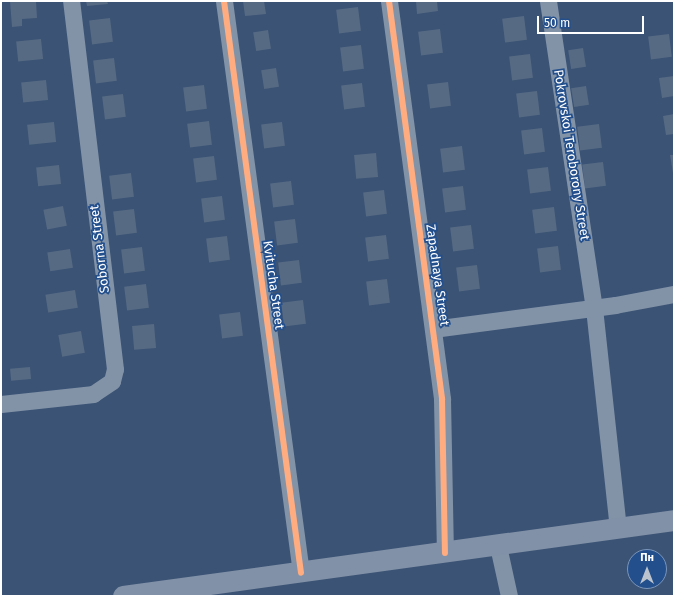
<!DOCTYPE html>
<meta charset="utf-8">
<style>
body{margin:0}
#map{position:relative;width:675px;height:597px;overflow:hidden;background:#3b5374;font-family:"Fira Sans",sans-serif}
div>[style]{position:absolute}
.building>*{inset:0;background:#566a84;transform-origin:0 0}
.minor>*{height:17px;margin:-8.5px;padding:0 8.5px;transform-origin:8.5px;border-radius:8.5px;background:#8293a8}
.major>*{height:21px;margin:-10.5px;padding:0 10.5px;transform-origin:10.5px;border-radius:10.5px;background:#8191a7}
.cycleway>*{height:6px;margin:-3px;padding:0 3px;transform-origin:3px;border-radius:3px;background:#ffac80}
span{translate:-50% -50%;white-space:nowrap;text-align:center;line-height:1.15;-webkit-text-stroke:3.5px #234f8c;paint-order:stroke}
.street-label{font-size:13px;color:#fff}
.frame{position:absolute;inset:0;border:2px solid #fff;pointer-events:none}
.north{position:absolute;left:627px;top:549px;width:40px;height:40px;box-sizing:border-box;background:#234f8c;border:1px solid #7b95ba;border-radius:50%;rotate:0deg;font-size:11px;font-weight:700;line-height:16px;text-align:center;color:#fff}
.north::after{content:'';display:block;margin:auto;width:14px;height:18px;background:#bac3ce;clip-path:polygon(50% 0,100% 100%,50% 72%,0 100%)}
.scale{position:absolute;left:537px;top:16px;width:107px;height:18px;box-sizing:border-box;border:2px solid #fff;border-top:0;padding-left:5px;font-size:12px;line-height:14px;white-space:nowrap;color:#fff;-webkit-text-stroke:3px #234f8c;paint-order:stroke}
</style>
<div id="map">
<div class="building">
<div style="clip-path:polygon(10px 1px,36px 1px,37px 18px,22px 19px,22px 26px,12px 27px)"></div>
<div style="clip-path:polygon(86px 1px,107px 1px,108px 4px,87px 6px)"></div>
<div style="clip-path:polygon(243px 1px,264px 1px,266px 14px,245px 16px)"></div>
<div style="clip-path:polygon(416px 1px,437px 1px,438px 11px,417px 14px)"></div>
<div style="left:358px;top:7px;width:24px;height:22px;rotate:83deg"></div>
<div style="left:524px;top:16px;width:24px;height:22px;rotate:83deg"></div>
<div style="left:110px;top:18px;width:24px;height:21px;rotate:83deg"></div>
<div style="left:440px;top:29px;width:24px;height:22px;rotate:83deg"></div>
<div style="left:268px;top:30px;width:19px;height:15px;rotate:81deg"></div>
<div style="left:669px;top:34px;width:23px;height:21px;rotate:83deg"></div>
<div style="left:41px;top:39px;width:20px;height:25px;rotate:84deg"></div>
<div style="left:361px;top:45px;width:24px;height:21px;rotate:83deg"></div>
<div style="left:583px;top:48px;width:19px;height:15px;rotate:81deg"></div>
<div style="left:530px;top:54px;width:24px;height:21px;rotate:83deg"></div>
<div style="left:114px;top:58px;width:23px;height:21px;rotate:83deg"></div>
<div style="left:276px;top:68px;width:19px;height:15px;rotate:81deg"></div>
<div style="clip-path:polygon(674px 76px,674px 96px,662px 98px,659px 78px)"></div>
<div style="left:46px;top:80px;width:20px;height:25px;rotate:84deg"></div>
<div style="left:448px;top:82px;width:24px;height:21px;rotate:83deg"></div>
<div style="left:362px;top:83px;width:24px;height:21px;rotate:83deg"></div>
<div style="left:204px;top:85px;width:24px;height:21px;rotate:83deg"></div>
<div style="left:586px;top:86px;width:19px;height:15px;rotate:81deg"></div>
<div style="left:537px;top:91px;width:24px;height:21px;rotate:83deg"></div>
<div style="left:123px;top:94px;width:23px;height:21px;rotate:83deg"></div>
<div style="clip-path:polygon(674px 114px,674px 134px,666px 135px,663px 116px)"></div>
<div style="left:209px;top:121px;width:24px;height:22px;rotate:83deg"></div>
<div style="left:54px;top:122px;width:20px;height:27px;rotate:84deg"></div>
<div style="left:282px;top:122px;width:24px;height:21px;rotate:83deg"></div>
<div style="left:599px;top:124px;width:24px;height:22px;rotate:83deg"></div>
<div style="left:542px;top:128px;width:24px;height:21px;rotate:83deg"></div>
<div style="left:462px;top:146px;width:24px;height:22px;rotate:83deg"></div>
<div style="left:376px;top:153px;width:24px;height:22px;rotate:85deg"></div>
<div style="clip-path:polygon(670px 155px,674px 155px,674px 173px,673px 173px)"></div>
<div style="left:214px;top:156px;width:24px;height:21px;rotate:83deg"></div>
<div style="left:603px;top:162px;width:24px;height:21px;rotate:83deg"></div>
<div style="left:59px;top:165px;width:19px;height:23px;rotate:84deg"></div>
<div style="left:548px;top:167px;width:24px;height:21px;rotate:83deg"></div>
<div style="left:131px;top:173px;width:24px;height:22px;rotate:83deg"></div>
<div style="left:291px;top:181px;width:24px;height:21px;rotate:83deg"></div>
<div style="left:463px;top:186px;width:24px;height:21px;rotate:83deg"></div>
<div style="left:384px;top:190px;width:24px;height:21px;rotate:83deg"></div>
<div style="left:222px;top:196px;width:24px;height:21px;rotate:83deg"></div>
<div style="left:63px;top:206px;width:20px;height:20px;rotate:79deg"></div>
<div style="left:554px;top:207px;width:24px;height:22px;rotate:83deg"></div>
<div style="left:134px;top:209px;width:24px;height:21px;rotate:83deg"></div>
<div style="left:295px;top:219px;width:24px;height:21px;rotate:83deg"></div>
<div style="left:471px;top:225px;width:24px;height:21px;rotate:83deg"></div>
<div style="left:386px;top:235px;width:24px;height:21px;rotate:83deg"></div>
<div style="left:227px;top:236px;width:24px;height:21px;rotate:83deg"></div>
<div style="left:558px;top:246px;width:24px;height:21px;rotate:83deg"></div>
<div style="left:142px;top:247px;width:24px;height:21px;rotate:83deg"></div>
<div style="left:70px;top:249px;width:19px;height:23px;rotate:81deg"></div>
<div style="left:299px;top:260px;width:23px;height:21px;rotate:83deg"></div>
<div style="left:477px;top:265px;width:24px;height:21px;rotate:83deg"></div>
<div style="left:387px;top:279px;width:24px;height:21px;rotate:83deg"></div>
<div style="left:146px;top:284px;width:24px;height:22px;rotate:83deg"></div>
<div style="left:75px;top:290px;width:18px;height:30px;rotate:81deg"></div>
<div style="left:303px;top:300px;width:24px;height:22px;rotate:83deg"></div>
<div style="left:240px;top:312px;width:24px;height:21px;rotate:83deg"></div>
<div style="left:154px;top:324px;width:24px;height:22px;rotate:85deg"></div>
<div style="left:81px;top:331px;width:22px;height:23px;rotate:80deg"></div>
<div style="left:30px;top:367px;width:12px;height:20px;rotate:85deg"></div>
</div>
<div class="minor">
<div style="left:224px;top:1px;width:577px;rotate:82.33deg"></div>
<div style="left:389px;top:1px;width:402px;rotate:82.4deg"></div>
<div style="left:442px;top:399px;width:154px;rotate:88.9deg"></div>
<div style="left:548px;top:1px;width:310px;rotate:81.5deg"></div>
<div style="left:594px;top:308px;width:221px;rotate:83.8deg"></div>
<div style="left:433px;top:329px;width:184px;rotate:-7.5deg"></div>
<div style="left:615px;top:305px;width:60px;rotate:-10.6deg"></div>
<div style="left:1px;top:404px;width:93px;rotate:-6.2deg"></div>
<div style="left:93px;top:394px;width:23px;rotate:-34deg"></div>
<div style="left:112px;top:381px;width:12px;rotate:-76deg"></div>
<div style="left:115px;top:369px;width:371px;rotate:-96.8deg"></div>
<div style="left:498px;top:546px;width:51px;rotate:77.6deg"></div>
</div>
<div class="major">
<div style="left:123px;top:596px;width:556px;rotate:-7.85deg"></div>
</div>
<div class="cycleway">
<div style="left:224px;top:1px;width:577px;rotate:82.33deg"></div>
<div style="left:389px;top:1px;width:402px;rotate:82.4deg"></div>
<div style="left:442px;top:399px;width:154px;rotate:88.9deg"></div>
</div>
<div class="street-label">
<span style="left:571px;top:155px;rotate:81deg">Pokrovskoi Teroborony Street</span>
<span style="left:100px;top:249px;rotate:-97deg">Soborna Street</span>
<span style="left:437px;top:275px;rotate:82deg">Zapadnaya Street</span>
<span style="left:273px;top:285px;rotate:82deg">Kvіtucha Street</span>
</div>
<div class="frame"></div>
<div class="north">Пн</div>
<div class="scale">50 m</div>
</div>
